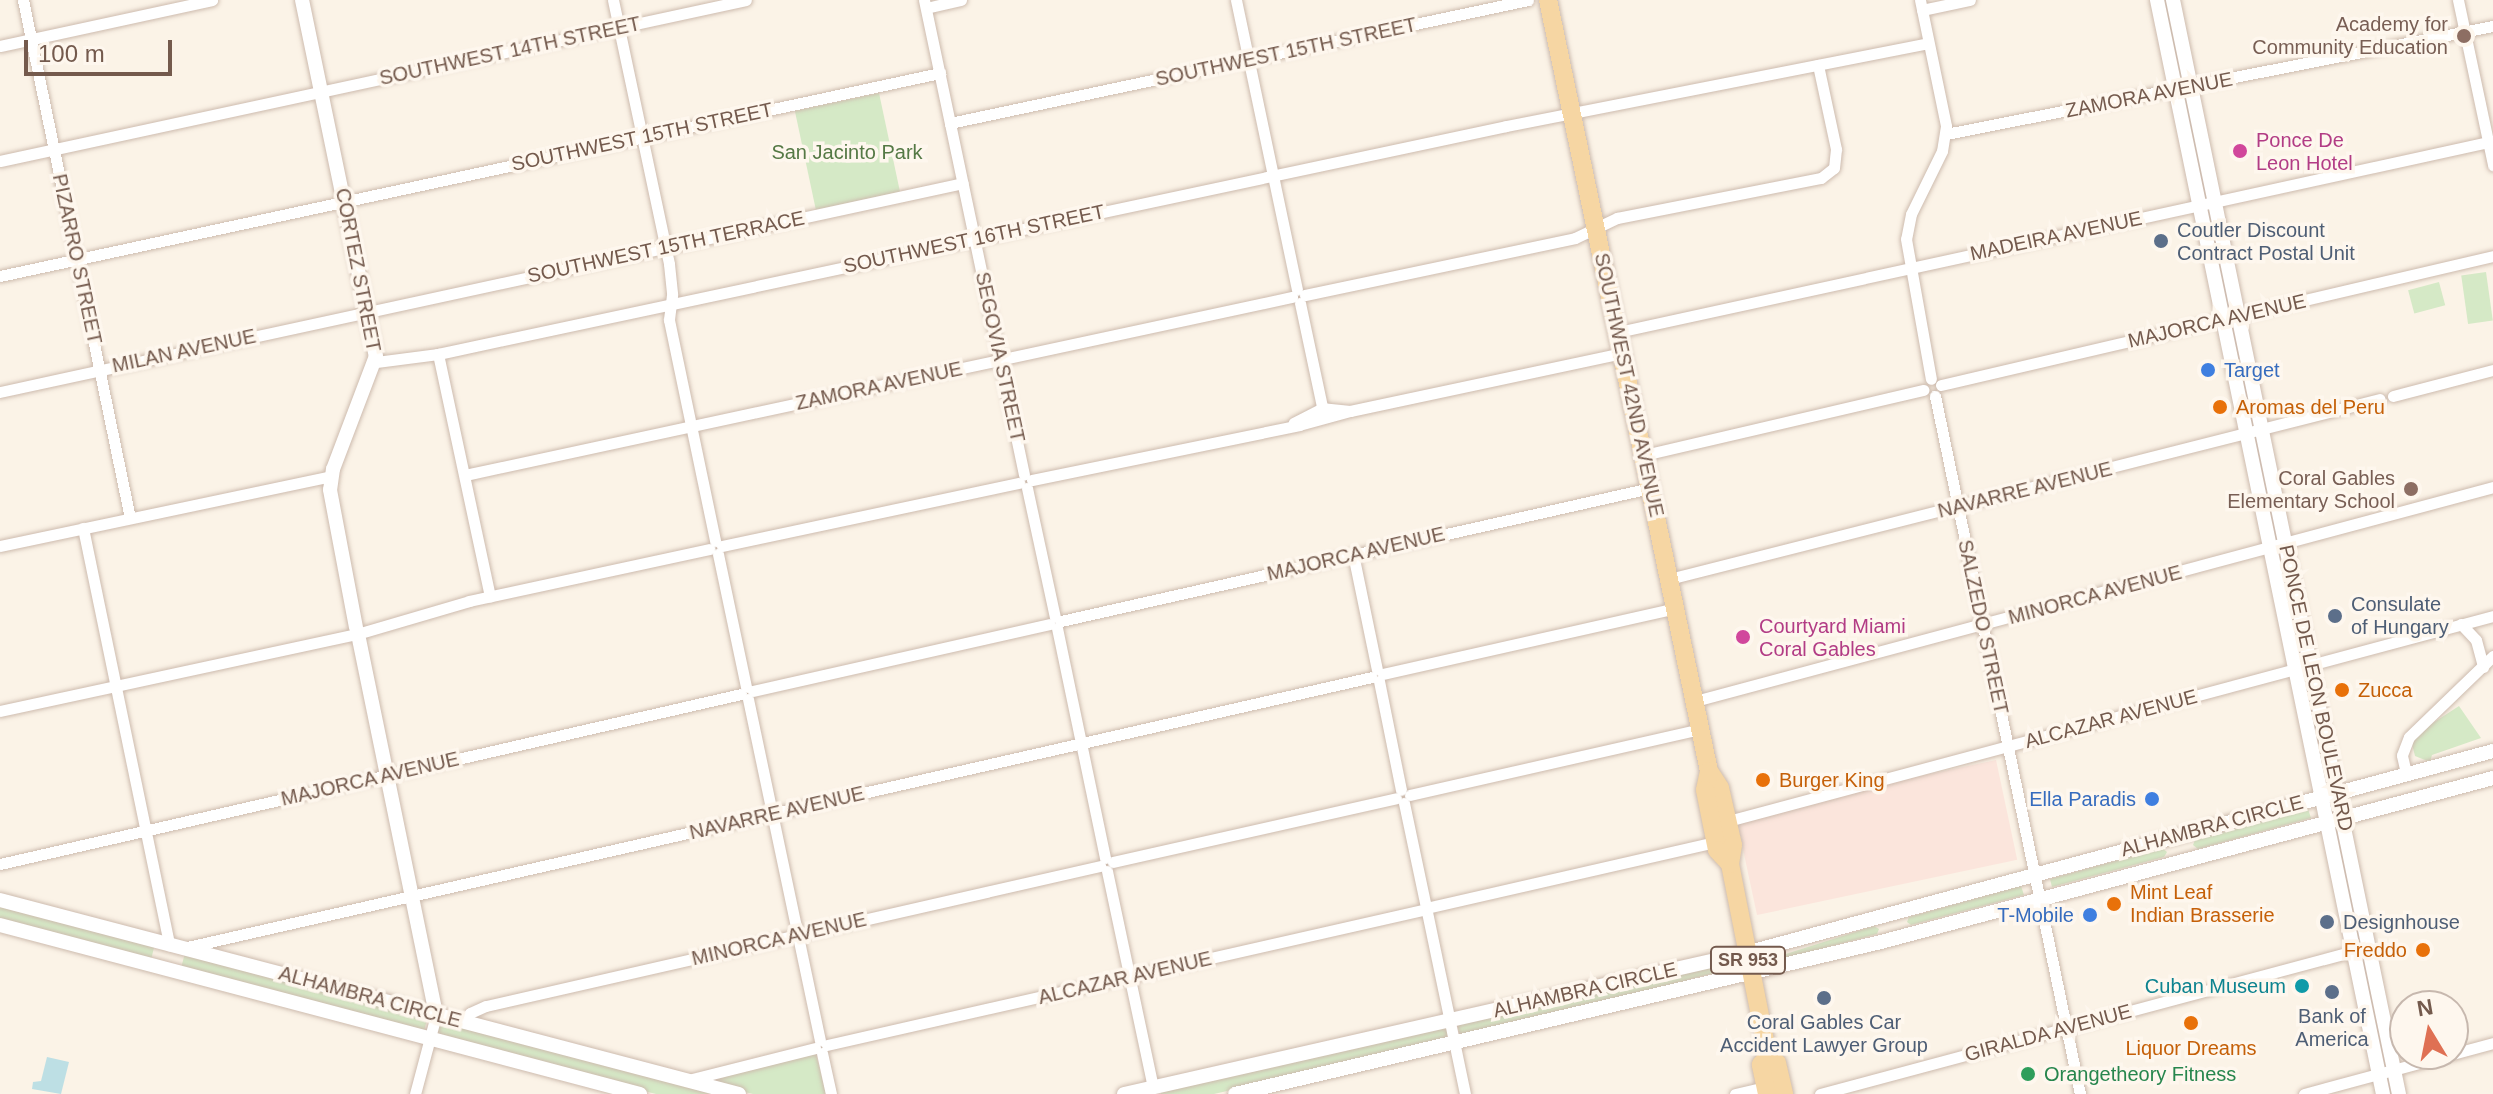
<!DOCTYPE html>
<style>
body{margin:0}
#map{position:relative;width:2493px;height:1094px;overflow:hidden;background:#fbf3e7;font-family:Helvetica,sans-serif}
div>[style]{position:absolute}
.commercial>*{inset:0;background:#fbe5dc;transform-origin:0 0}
.green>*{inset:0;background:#d5e9c6;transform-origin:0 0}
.water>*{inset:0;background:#bddfe4}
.roads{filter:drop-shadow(0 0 2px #cdbbae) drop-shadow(0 0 2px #cdbbae)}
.minor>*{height:11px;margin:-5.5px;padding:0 5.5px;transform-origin:5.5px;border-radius:5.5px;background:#fff}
.tertiary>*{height:14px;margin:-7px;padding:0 7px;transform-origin:7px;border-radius:7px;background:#fff}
.primary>*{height:18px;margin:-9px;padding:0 9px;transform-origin:9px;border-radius:9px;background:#f6d6a3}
.dots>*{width:22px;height:22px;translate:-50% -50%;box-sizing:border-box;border:4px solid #fef7ee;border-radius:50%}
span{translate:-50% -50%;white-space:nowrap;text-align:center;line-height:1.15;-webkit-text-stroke:7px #fef7ee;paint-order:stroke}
.shield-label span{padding:2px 6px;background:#fef7ee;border:2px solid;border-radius:6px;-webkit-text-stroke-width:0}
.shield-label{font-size:18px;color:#745a4d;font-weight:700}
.education-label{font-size:20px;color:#785e54}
.right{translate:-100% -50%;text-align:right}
.street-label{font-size:20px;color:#745a4d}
.hotel-label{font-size:20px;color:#b23c85}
.left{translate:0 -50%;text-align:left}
.park-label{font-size:20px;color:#557945}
.service-label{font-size:20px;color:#4e5e75}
.shop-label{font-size:20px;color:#366cbe}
.food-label{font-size:20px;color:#c56008}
.culture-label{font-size:20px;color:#0d838f}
.leisure-label{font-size:20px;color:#27864d}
.north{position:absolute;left:2389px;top:990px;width:80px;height:80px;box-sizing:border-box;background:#fef7ee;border:2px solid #c7b8ae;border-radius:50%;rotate:350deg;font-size:22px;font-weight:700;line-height:32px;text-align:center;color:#745a4d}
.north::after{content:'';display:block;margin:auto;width:28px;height:36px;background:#df7053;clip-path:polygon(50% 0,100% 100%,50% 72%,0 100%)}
.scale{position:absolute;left:24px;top:40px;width:148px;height:36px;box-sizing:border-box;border:4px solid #745a4d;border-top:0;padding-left:10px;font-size:24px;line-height:28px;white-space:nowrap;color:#745a4d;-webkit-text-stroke:6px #fef7ee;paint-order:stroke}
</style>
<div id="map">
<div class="commercial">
<div style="left:1996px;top:760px;width:102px;height:266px;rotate:78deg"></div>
</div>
<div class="green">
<div style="left:879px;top:93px;width:101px;height:86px;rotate:78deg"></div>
<div style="left:2486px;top:272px;width:49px;height:25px;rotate:82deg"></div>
<div style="left:2439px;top:282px;width:24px;height:32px;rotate:75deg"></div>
<div style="clip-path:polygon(2459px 706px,2481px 738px,2432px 755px,2430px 762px,2415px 756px,2412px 744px,2419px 732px)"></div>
<div style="clip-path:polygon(2308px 809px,2311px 818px,2198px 849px,2193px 845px,2195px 840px)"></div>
<div style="clip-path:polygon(2162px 848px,2167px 852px,2164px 857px,2052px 887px,2050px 879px)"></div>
<div style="clip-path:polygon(2021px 886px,2024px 895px,1911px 925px,1907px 922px,1909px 917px)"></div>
<div style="left:0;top:904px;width:160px;height:18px;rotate:14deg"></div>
<div style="clip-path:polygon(1874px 926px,1879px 929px,1877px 934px,1771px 962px,1770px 959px)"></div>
<div style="left:185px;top:953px;width:251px;height:17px;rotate:15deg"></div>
<div style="clip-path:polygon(1725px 961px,1727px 970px,1690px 979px,1677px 986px,1460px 1037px,1457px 1023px)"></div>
<div style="clip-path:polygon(441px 1020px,717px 1094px,656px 1094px,437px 1037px)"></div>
<div style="clip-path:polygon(1446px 1026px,1450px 1039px,1214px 1094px,1161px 1094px,1160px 1090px)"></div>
<div style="clip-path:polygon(816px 1054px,826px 1094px,753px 1094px,700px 1081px)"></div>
</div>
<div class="water">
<div style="clip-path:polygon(47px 1057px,69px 1062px,61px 1094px,32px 1089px,33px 1082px,41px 1081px)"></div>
</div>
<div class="roads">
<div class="minor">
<div style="left:23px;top:0;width:529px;rotate:78.33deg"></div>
<div style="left:613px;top:0;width:270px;rotate:78deg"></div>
<div style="left:669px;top:264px;width:31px;rotate:84deg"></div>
<div style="left:672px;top:295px;width:25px;rotate:97deg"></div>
<div style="left:669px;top:320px;width:226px;rotate:78.2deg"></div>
<div style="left:924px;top:0;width:485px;rotate:78.1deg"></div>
<div style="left:1236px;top:0;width:296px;rotate:78.1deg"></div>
<div style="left:1920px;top:0;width:129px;rotate:78.3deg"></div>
<div style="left:1946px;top:126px;width:25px;rotate:99deg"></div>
<div style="left:1942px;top:151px;width:70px;rotate:116.2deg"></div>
<div style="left:1911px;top:214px;width:25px;rotate:101deg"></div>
<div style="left:1906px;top:239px;width:142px;rotate:79.9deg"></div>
<div style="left:2458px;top:0;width:169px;rotate:78deg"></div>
<div style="left:926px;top:8px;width:36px;rotate:-13deg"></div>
<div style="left:1922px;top:10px;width:49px;rotate:-11.8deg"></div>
<div style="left:0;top:46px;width:217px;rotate:-12.2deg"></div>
<div style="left:950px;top:123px;width:591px;rotate:-12.01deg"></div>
<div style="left:1946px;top:134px;width:558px;rotate:-11.17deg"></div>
<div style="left:0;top:161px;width:763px;rotate:-12.18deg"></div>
<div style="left:0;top:276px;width:962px;rotate:-12.19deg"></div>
<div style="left:1305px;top:295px;width:276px;rotate:-11.9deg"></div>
<div style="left:1575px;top:238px;width:47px;rotate:-25.5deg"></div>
<div style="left:1617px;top:218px;width:208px;rotate:-11.1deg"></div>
<div style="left:1821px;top:178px;width:16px;rotate:-38deg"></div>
<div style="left:1834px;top:168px;width:19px;rotate:-84deg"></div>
<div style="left:1836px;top:149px;width:86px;rotate:-102.1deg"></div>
<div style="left:1300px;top:303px;width:116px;rotate:78deg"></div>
<div style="left:1618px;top:332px;width:896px;rotate:-12.31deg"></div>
<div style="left:438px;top:354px;width:248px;rotate:77.9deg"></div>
<div style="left:376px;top:362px;width:63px;rotate:-7.4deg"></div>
<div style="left:438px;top:354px;width:1092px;rotate:-12.05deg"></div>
<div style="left:1506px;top:126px;width:430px;rotate:-11.1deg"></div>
<div style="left:1941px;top:385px;width:567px;rotate:-13.15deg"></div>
<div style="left:0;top:392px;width:985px;rotate:-12.25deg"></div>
<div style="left:1935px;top:396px;width:713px;rotate:78.26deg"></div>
<div style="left:2393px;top:396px;width:103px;rotate:-14.6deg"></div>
<div style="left:1350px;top:411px;width:279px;rotate:-12deg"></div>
<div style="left:1644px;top:455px;width:287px;rotate:-13.1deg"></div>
<div style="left:465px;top:475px;width:846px;rotate:-12.15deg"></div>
<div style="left:1032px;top:480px;width:273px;rotate:-11.6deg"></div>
<div style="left:1299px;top:425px;width:53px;rotate:-15.4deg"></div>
<div style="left:1350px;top:411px;width:27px;rotate:-174deg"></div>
<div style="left:1323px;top:408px;width:33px;rotate:153deg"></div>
<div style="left:1027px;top:488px;width:132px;rotate:77.8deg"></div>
<div style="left:83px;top:528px;width:426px;rotate:78.3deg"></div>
<div style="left:0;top:546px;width:339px;rotate:-11.9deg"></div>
<div style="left:722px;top:546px;width:304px;rotate:-12deg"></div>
<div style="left:718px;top:554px;width:136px;rotate:78.1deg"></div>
<div style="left:1353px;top:554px;width:118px;rotate:78.3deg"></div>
<div style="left:1669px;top:579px;width:733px;rotate:-14.21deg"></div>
<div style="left:1061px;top:621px;width:604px;rotate:-12.72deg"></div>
<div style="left:2461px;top:624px;width:22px;rotate:47deg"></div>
<div style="left:2476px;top:640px;width:28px;rotate:75deg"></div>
<div style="left:1057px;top:628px;width:235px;rotate:78.2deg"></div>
<div style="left:364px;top:632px;width:109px;rotate:-16.4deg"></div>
<div style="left:469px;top:601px;width:246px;rotate:-12.2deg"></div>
<div style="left:1383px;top:674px;width:299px;rotate:-12.7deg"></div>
<div style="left:1379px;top:681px;width:111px;rotate:78.6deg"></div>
<div style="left:753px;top:691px;width:304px;rotate:-12.7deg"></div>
<div style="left:748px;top:699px;width:349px;rotate:78.1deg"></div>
<div style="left:1695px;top:701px;width:826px;rotate:-15.01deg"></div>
<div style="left:0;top:711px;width:361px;rotate:-12.2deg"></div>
<div style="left:2406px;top:773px;width:18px;rotate:-103deg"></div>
<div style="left:2402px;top:755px;width:19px;rotate:-69deg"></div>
<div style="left:2409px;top:737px;width:117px;rotate:-44deg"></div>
<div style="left:1410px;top:795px;width:298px;rotate:-12.8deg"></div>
<div style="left:1404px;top:803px;width:102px;rotate:78.1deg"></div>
<div style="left:1728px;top:821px;width:792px;rotate:-15deg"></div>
<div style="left:1113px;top:862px;width:290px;rotate:-12.7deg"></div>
<div style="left:0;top:864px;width:760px;rotate:-12.92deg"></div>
<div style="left:1107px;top:871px;width:221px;rotate:78deg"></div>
<div style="left:1431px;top:907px;width:291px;rotate:-12.9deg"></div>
<div style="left:1427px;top:912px;width:186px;rotate:78.2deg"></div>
<div style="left:183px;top:948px;width:1219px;rotate:-12.84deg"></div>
<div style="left:465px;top:1022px;width:10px;rotate:-61deg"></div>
<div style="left:470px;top:1013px;width:17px;rotate:-24deg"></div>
<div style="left:486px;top:1006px;width:630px;rotate:-12.84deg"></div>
<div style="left:827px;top:1045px;width:610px;rotate:-12.78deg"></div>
<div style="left:822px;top:1053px;width:42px;rotate:77.6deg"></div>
<div style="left:688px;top:1080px;width:131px;rotate:-14.1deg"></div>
<div style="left:415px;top:1094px;width:82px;rotate:-75.1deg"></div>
<div style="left:1735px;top:1094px;width:32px;rotate:-13deg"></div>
<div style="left:1820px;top:1094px;width:568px;rotate:-14.99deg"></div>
<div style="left:2304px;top:1094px;width:196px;rotate:-15.1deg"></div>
</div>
<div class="tertiary">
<div style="left:302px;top:0;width:364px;rotate:78.3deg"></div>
<div style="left:376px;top:356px;width:121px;rotate:110.8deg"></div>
<div style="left:333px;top:469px;width:21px;rotate:98deg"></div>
<div style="left:330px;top:490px;width:140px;rotate:79.3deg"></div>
<div style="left:2157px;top:0;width:1117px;rotate:78.33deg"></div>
<div style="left:2173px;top:0;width:1117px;rotate:78.33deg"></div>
<div style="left:359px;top:639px;width:384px;rotate:78.4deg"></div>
<div style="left:0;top:900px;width:764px;rotate:14.71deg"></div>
<div style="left:0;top:925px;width:662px;rotate:14.79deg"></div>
<div style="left:1124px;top:1094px;width:638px;rotate:-12.77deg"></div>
<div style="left:1746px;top:953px;width:774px;rotate:-15.13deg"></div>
<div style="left:1235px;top:1094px;width:664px;rotate:-13.24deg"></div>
<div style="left:1881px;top:942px;width:634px;rotate:-15deg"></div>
</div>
<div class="primary">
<div style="left:1548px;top:0;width:788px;rotate:78.21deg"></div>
<div style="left:1709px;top:771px;width:20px;rotate:57deg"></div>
<div style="left:1720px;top:788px;width:58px;rotate:77.2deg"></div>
<div style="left:1733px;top:845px;width:19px;rotate:99deg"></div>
<div style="left:1730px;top:864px;width:196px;rotate:78.8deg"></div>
<div style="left:1768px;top:1056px;width:11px;rotate:38deg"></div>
<div style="left:1777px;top:1063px;width:32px;rotate:77deg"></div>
<div style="left:1709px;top:771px;width:19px;rotate:102deg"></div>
<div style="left:1705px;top:790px;width:61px;rotate:78.7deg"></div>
<div style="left:1717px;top:850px;width:19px;rotate:47deg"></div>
<div style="left:1767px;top:1094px;width:30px;rotate:-102deg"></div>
<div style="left:1761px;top:1065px;width:11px;rotate:-52deg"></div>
</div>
</div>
<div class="dots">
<div style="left:2464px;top:36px;background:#8d6e63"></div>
<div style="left:2240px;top:151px;background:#d1479c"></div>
<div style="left:2161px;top:241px;background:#5c6f8a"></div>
<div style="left:2208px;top:370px;background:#3f7fe0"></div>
<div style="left:2220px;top:407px;background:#e8710a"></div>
<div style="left:2411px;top:489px;background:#8d6e63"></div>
<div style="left:2335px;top:616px;background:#5c6f8a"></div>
<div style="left:1743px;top:637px;background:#d1479c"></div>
<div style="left:2342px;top:690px;background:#e8710a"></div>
<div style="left:1763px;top:780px;background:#e8710a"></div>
<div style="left:2152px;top:799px;background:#3f7fe0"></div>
<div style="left:2114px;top:904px;background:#e8710a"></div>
<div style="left:2090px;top:915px;background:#3f7fe0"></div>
<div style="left:2327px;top:922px;background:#5c6f8a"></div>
<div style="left:2423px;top:950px;background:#e8710a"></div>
<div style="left:2302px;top:986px;background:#0f9aa8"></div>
<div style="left:2332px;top:992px;background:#5c6f8a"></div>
<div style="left:1824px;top:998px;background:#5c6f8a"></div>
<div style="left:2191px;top:1023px;background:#e8710a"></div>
<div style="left:2028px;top:1074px;background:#2e9e5b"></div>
</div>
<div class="shield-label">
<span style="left:1748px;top:960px">SR 953</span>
</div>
<div class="education-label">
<span class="right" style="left:2448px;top:36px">Academy for<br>Community Education</span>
<span class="right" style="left:2395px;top:490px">Coral Gables<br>Elementary School</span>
</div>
<div class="street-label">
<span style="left:510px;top:51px;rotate:-12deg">SOUTHWEST 14TH STREET</span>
<span style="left:1286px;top:52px;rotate:-12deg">SOUTHWEST 15TH STREET</span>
<span style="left:2149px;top:95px;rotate:-11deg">ZAMORA AVENUE</span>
<span style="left:642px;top:137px;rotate:-12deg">SOUTHWEST 15TH STREET</span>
<span style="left:2056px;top:236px;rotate:-12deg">MADEIRA AVENUE</span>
<span style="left:974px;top:239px;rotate:-12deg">SOUTHWEST 16TH STREET</span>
<span style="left:666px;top:247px;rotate:-12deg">SOUTHWEST 15TH TERRACE</span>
<span style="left:77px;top:259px;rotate:78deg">PIZARRO STREET</span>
<span style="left:358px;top:270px;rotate:79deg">CORTEZ STREET</span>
<span style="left:2217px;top:321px;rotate:-13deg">MAJORCA AVENUE</span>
<span style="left:184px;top:351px;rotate:-12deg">MILAN AVENUE</span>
<span style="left:1000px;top:357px;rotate:78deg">SEGOVIA STREET</span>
<span style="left:1629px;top:385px;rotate:78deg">SOUTHWEST 42ND AVENUE</span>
<span style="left:879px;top:386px;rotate:-12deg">ZAMORA AVENUE</span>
<span style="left:2025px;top:490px;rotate:-14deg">NAVARRE AVENUE</span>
<span style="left:1356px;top:554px;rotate:-13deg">MAJORCA AVENUE</span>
<span style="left:2095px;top:595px;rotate:-15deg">MINORCA AVENUE</span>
<span style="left:1983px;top:627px;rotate:78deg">SALZEDO STREET</span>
<span style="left:2316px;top:688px;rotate:78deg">PONCE DE LEON BOULEVARD</span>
<span style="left:2111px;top:719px;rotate:-15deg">ALCAZAR AVENUE</span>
<span style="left:370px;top:779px;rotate:-13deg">MAJORCA AVENUE</span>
<span style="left:777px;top:813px;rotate:-13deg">NAVARRE AVENUE</span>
<span style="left:2212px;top:826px;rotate:-15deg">ALHAMBRA CIRCLE</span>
<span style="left:779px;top:939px;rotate:-13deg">MINORCA AVENUE</span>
<span style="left:1125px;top:978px;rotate:-13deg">ALCAZAR AVENUE</span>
<span style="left:1585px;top:990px;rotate:-13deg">ALHAMBRA CIRCLE</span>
<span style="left:370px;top:997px;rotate:15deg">ALHAMBRA CIRCLE</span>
<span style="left:2048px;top:1033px;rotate:-15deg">GIRALDA AVENUE</span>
</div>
<div class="hotel-label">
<span class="left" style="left:2256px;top:152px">Ponce De<br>Leon Hotel</span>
<span class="left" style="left:1759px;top:638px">Courtyard Miami<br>Coral Gables</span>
</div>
<div class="park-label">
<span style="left:847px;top:152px">San Jacinto Park</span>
</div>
<div class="service-label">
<span class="left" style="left:2177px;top:242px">Coutler Discount<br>Contract Postal Unit</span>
<span class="left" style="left:2351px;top:616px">Consulate<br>of Hungary</span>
<span class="left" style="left:2343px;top:922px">Designhouse</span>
<span style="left:2332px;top:1028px">Bank of<br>America</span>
<span style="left:1824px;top:1034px">Coral Gables Car<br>Accident Lawyer Group</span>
</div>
<div class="shop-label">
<span class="left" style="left:2224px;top:370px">Target</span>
<span class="right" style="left:2136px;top:799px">Ella Paradis</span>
<span class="right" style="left:2074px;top:915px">T-Mobile</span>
</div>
<div class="food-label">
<span class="left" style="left:2236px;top:407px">Aromas del Peru</span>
<span class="left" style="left:2358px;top:690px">Zucca</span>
<span class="left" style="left:1779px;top:780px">Burger King</span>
<span class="left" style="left:2130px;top:904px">Mint Leaf<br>Indian Brasserie</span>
<span class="right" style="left:2407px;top:950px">Freddo</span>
<span style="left:2191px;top:1048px">Liquor Dreams</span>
</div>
<div class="culture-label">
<span class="right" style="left:2286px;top:986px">Cuban Museum</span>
</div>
<div class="leisure-label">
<span class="left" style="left:2044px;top:1074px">Orangetheory Fitness</span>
</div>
<div class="north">N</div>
<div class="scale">100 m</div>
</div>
